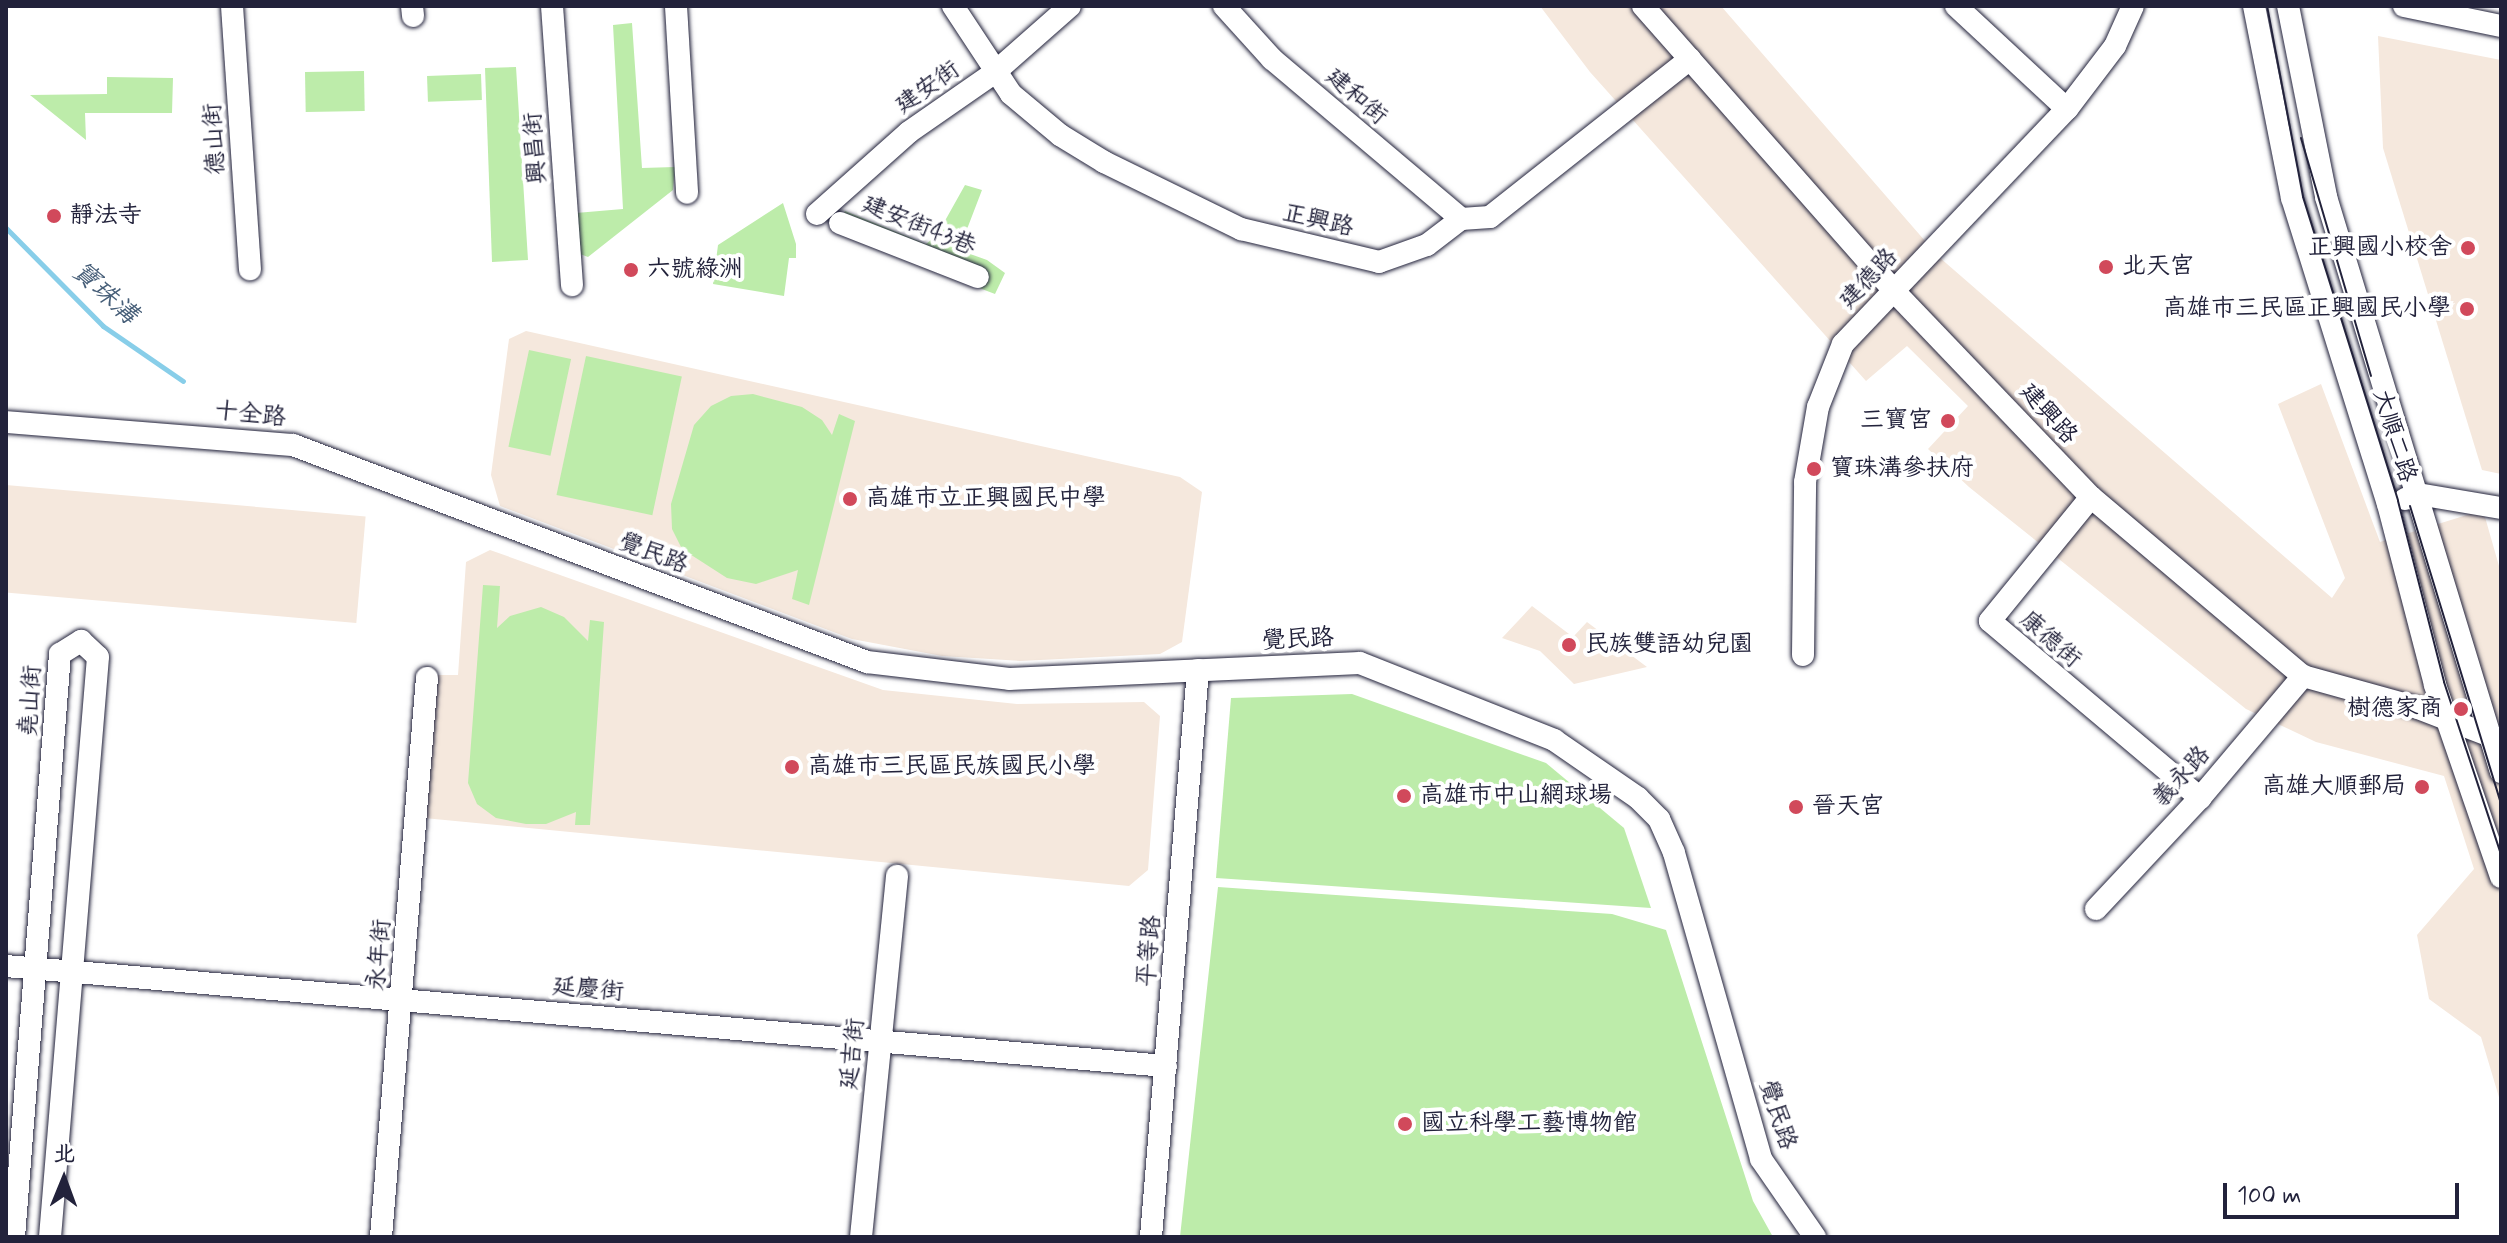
<!DOCTYPE html>
<meta charset="utf-8">
<style>
body{margin:0}
#map{position:relative;width:2507px;height:1243px;overflow:hidden;background:#fff;font-family:Mynerve,"LXGW WenKai TC",sans-serif}
div>[style]{position:absolute}
.built>*{inset:0;background:#f5e8dd;transform-origin:0 0}
.green>*{inset:0;background:#bdecaa;transform-origin:0 0}
.stream>*{height:5px;margin:-2.5px;padding:0 2.5px;transform-origin:2.5px;border-radius:2.5px;background:#88cee9}
.roads{filter:drop-shadow(0 0 2px #22223b) drop-shadow(0 0 2px #22223b)}
.minor>*{height:22px;margin:-11px;padding:0 11px;transform-origin:11px;border-radius:11px;background:#fff}
.tram>*{height:2px;margin:-1px;padding:0 1px;transform-origin:1px;border-radius:1px;background:#22223b}
.dots>*{width:22px;height:22px;translate:-50% -50%;box-sizing:border-box;border:4px solid #fff;border-radius:50%}
span{translate:-50% -50%;white-space:nowrap;text-align:center;line-height:1.15;-webkit-text-stroke:8px #fff;paint-order:stroke}
.street-label{font-size:24px;color:#22223b}
.poi-label{font-size:24px;color:#22223b}
.left{translate:0 -50%;text-align:left}
.right{translate:-100% -50%;text-align:right}
.water-label{font-size:26px;color:#465e78;font-style:italic}
.frame{position:absolute;inset:0;border:8px solid #22223b;pointer-events:none}
.north{position:absolute;left:24px;top:1139px;width:80px;height:80px;-webkit-text-stroke:6px #fff;paint-order:stroke;rotate:1deg;font-size:22px;font-weight:700;line-height:32px;text-align:center;color:#22223b}
.north::after{content:'';display:block;margin:auto;width:28px;height:36px;background:#22223b;clip-path:polygon(50% 0,100% 100%,50% 72%,0 100%)}
.scale{position:absolute;left:2223px;top:1183px;width:236px;height:36px;box-sizing:border-box;border:4px solid #22223b;border-top:0;padding-left:10px;font-size:24px;line-height:28px;white-space:nowrap;color:#22223b;-webkit-text-stroke:6px #fff;paint-order:stroke}
</style>
<div id="map">
<div class="built">
<div style="clip-path:polygon(1540px 6px,1721px 6px,1939px 257px,2332px 598px,2345px 578px,2278px 404px,2321px 384px,2380px 542px,2483px 510px,2501px 573px,2501px 1104px,2481px 1037px,2429px 999px,2417px 935px,2474px 869px,2444px 776px,2316px 742px,2246px 709px,1969px 487px,1928px 449px,1968px 406px,1907px 346px,1866px 381px,1590px 72px)"></div>
<div style="clip-path:polygon(2378px 36px,2501px 60px,2501px 474px,2482px 470px,2383px 148px)"></div>
<div style="clip-path:polygon(526px 331px,1180px 477px,1202px 492px,1182px 642px,1160px 654px,1020px 661px,942px 656px,852px 639px,500px 506px,491px 475px,509px 339px)"></div>
<div style="left:6px;top:485px;width:361px;height:107px;rotate:5deg"></div>
<div style="clip-path:polygon(490px 550px,883px 690px,1017px 704px,1144px 702px,1160px 716px,1148px 870px,1129px 886px,424px 818px,437px 675px,458px 675px,466px 562px)"></div>
<div style="clip-path:polygon(1532px 606px,1573px 637px,1587px 622px,1647px 667px,1574px 684px,1540px 651px,1502px 638px)"></div>
</div>
<div class="green">
<div style="clip-path:polygon(632px 23px,642px 168px,675px 167px,673px 190px,588px 257px,580px 254px,576px 213px,623px 209px,613px 25px)"></div>
<div style="clip-path:polygon(516px 67px,528px 260px,492px 262px,485px 68px)"></div>
<div style="left:364px;top:71px;width:40px;height:59px;rotate:89deg"></div>
<div style="left:481px;top:74px;width:26px;height:54px;rotate:88deg"></div>
<div style="clip-path:polygon(107px 77px,173px 78px,172px 113px,85px 113px,86px 140px,30px 95px,107px 94px)"></div>
<div style="clip-path:polygon(965px 185px,982px 190px,959px 250px,987px 260px,1005px 273px,995px 294px,903px 259px,840px 223px,845px 211px,926px 244px,937px 235px)"></div>
<div style="clip-path:polygon(783px 203px,796px 244px,796px 258px,789px 258px,784px 296px,713px 284px,718px 245px)"></div>
<div style="left:529px;top:350px;width:43px;height:99px;rotate:12deg"></div>
<div style="left:586px;top:356px;width:98px;height:142px;rotate:12deg"></div>
<div style="clip-path:polygon(753px 394px,802px 407px,822px 420px,832px 435px,839px 414px,855px 421px,809px 605px,792px 599px,798px 570px,756px 584px,727px 578px,682px 549px,672px 529px,671px 504px,694px 425px,711px 406px,731px 396px)"></div>
<div style="clip-path:polygon(483px 585px,500px 586px,497px 628px,510px 616px,541px 607px,564px 617px,588px 641px,590px 620px,604px 622px,590px 825px,575px 825px,576px 812px,546px 824px,526px 824px,496px 818px,477px 804px,468px 783px)"></div>
<div style="clip-path:polygon(1352px 694px,1546px 763px,1624px 828px,1651px 908px,1216px 878px,1231px 698px)"></div>
<div style="clip-path:polygon(1218px 887px,1612px 914px,1666px 930px,1753px 1201px,1773px 1237px,1180px 1237px)"></div>
</div>
<div class="stream">
<div style="left:6px;top:228px;width:138px;rotate:45.3deg"></div>
<div style="left:103px;top:326px;width:97px;rotate:34.5deg"></div>
</div>
<div class="roads">
<div class="minor">
<div style="left:232px;top:6px;width:264px;rotate:86.1deg"></div>
<div style="left:412px;top:6px;width:10px;rotate:84deg"></div>
<div style="left:552px;top:6px;width:280px;rotate:85.9deg"></div>
<div style="left:676px;top:6px;width:187px;rotate:86.6deg"></div>
<div style="left:953px;top:6px;width:105px;rotate:56.6deg"></div>
<div style="left:1011px;top:94px;width:64px;rotate:39.9deg"></div>
<div style="left:1060px;top:135px;width:52px;rotate:31.5deg"></div>
<div style="left:1104px;top:162px;width:153px;rotate:26.1deg"></div>
<div style="left:1241px;top:229px;width:142px;rotate:13.4deg"></div>
<div style="left:1379px;top:262px;width:51px;rotate:-19.5deg"></div>
<div style="left:1427px;top:245px;width:43px;rotate:-37.4deg"></div>
<div style="left:1461px;top:219px;width:29px;rotate:-4deg"></div>
<div style="left:1490px;top:217px;width:255px;rotate:-38.3deg"></div>
<div style="left:1224px;top:6px;width:72px;rotate:47.8deg"></div>
<div style="left:1272px;top:59px;width:248px;rotate:40.2deg"></div>
<div style="left:1643px;top:6px;width:378px;rotate:48.6deg"></div>
<div style="left:1893px;top:290px;width:286px;rotate:46.3deg"></div>
<div style="left:2091px;top:497px;width:277px;rotate:40.2deg"></div>
<div style="left:2303px;top:676px;width:119px;rotate:15.5deg"></div>
<div style="left:2418px;top:708px;width:89px;rotate:21.1deg"></div>
<div style="left:1956px;top:6px;width:151px;rotate:42.9deg"></div>
<div style="left:2254px;top:6px;width:196px;rotate:78.8deg"></div>
<div style="left:2292px;top:198px;width:321px;rotate:72.6deg"></div>
<div style="left:2388px;top:504px;width:187px;rotate:75.4deg"></div>
<div style="left:2435px;top:685px;width:203px;rotate:71deg"></div>
<div style="left:2288px;top:6px;width:195px;rotate:78.7deg"></div>
<div style="left:2326px;top:197px;width:601px;rotate:73.07deg"></div>
<div style="left:2404px;top:6px;width:99px;rotate:11.7deg"></div>
<div style="left:817px;top:214px;width:123px;rotate:-41.7deg"></div>
<div style="left:909px;top:132px;width:103px;rotate:-34.8deg"></div>
<div style="left:994px;top:73px;width:101px;rotate:-41.4deg"></div>
<div style="left:840px;top:223px;width:148px;rotate:21.4deg"></div>
<div style="left:6px;top:422px;width:288px;rotate:4.6deg"></div>
<div style="left:293px;top:445px;width:614px;rotate:20.71deg"></div>
<div style="left:867px;top:662px;width:143px;rotate:6.8deg"></div>
<div style="left:1009px;top:679px;width:351px;rotate:-2.6deg"></div>
<div style="left:1360px;top:663px;width:209px;rotate:21.6deg"></div>
<div style="left:1554px;top:740px;width:102px;rotate:34.6deg"></div>
<div style="left:1638px;top:798px;width:30px;rotate:45deg"></div>
<div style="left:1659px;top:819px;width:37px;rotate:66deg"></div>
<div style="left:1674px;top:853px;width:318px;rotate:74.1deg"></div>
<div style="left:1761px;top:1159px;width:95px;rotate:55.3deg"></div>
<div style="left:2091px;top:497px;width:160px;rotate:129.2deg"></div>
<div style="left:1990px;top:621px;width:275px;rotate:40.1deg"></div>
<div style="left:2405px;top:499px;width:14px;rotate:-21deg"></div>
<div style="left:2418px;top:494px;width:84px;rotate:9.6deg"></div>
<div style="left:1803px;top:655px;width:173px;rotate:-89.3deg"></div>
<div style="left:1805px;top:482px;width:76px;rotate:-80.2deg"></div>
<div style="left:1818px;top:407px;width:68px;rotate:-68.4deg"></div>
<div style="left:1843px;top:344px;width:325px;rotate:-46.4deg"></div>
<div style="left:2067px;top:109px;width:79px;rotate:-52.7deg"></div>
<div style="left:2115px;top:46px;width:44px;rotate:-65.8deg"></div>
<div style="left:2096px;top:909px;width:152px;rotate:-46.9deg"></div>
<div style="left:2200px;top:798px;width:160px;rotate:-49.8deg"></div>
<div style="left:6px;top:966px;width:1164px;rotate:4.93deg"></div>
<div style="left:14px;top:1237px;width:585px;rotate:-85.49deg"></div>
<div style="left:60px;top:654px;width:25px;rotate:-32deg"></div>
<div style="left:81px;top:641px;width:23px;rotate:43deg"></div>
<div style="left:98px;top:657px;width:582px;rotate:94.73deg"></div>
<div style="left:381px;top:1237px;width:561px;rotate:-85.3deg"></div>
<div style="left:861px;top:1237px;width:363px;rotate:-84.3deg"></div>
<div style="left:1151px;top:1237px;width:569px;rotate:-85.26deg"></div>
</div>
</div>
<div class="tram">
<div style="left:2267px;top:6px;width:194px;rotate:79.3deg"></div>
<div style="left:2303px;top:197px;width:318px;rotate:72.6deg"></div>
<div style="left:2398px;top:501px;width:187px;rotate:75.7deg"></div>
<div style="left:2444px;top:682px;width:181px;rotate:71.7deg"></div>
<div style="left:2301px;top:138px;width:248px;rotate:73.6deg"></div>
<div style="left:2410px;top:506px;width:312px;rotate:73deg"></div>
</div>
<div class="dots">
<div style="left:54px;top:216px;background:#d1495b"></div>
<div style="left:2468px;top:248px;background:#d1495b"></div>
<div style="left:2106px;top:267px;background:#d1495b"></div>
<div style="left:631px;top:270px;background:#d1495b"></div>
<div style="left:2467px;top:309px;background:#d1495b"></div>
<div style="left:1948px;top:421px;background:#d1495b"></div>
<div style="left:1814px;top:469px;background:#d1495b"></div>
<div style="left:850px;top:499px;background:#d1495b"></div>
<div style="left:1569px;top:645px;background:#d1495b"></div>
<div style="left:2461px;top:709px;background:#d1495b"></div>
<div style="left:792px;top:767px;background:#d1495b"></div>
<div style="left:2422px;top:787px;background:#d1495b"></div>
<div style="left:1404px;top:796px;background:#d1495b"></div>
<div style="left:1796px;top:807px;background:#d1495b"></div>
<div style="left:1405px;top:1124px;background:#d1495b"></div>
</div>
<div class="street-label">
<span style="left:928px;top:88px;rotate:-35deg">建安街</span>
<span style="left:1356px;top:97px;rotate:41deg">建和街</span>
<span style="left:215px;top:139px;rotate:-93deg">德山街</span>
<span style="left:536px;top:148px;rotate:-94deg">興昌街</span>
<span style="left:1318px;top:221px;rotate:13deg">正興路</span>
<span style="left:919px;top:226px;rotate:22deg">建安街43巷</span>
<span style="left:1869px;top:279px;rotate:-47deg">建德路</span>
<span style="left:2048px;top:414px;rotate:48deg">建興路</span>
<span style="left:250px;top:415px;rotate:6deg">十全路</span>
<span style="left:2394px;top:436px;rotate:73deg">大順二路</span>
<span style="left:653px;top:554px;rotate:21deg">覺民路</span>
<span style="left:1298px;top:640px;rotate:-3deg">覺民路</span>
<span style="left:2050px;top:640px;rotate:41deg">康德街</span>
<span style="left:31px;top:701px;rotate:-86deg">堯山街</span>
<span style="left:2182px;top:777px;rotate:-48deg">義永路</span>
<span style="left:1150px;top:951px;rotate:-85deg">平等路</span>
<span style="left:380px;top:955px;rotate:-85deg">永年街</span>
<span style="left:588px;top:990px;rotate:5deg">延慶街</span>
<span style="left:853px;top:1054px;rotate:-84deg">延吉街</span>
<span style="left:1777px;top:1115px;rotate:72deg">覺民路</span>
</div>
<div class="poi-label">
<span class="left" style="left:70px;top:216px">靜法寺</span>
<span class="right" style="left:2452px;top:248px">正興國小校舍</span>
<span class="left" style="left:2122px;top:267px">北天宮</span>
<span class="left" style="left:647px;top:270px">六號綠洲</span>
<span class="right" style="left:2451px;top:309px">高雄市三民區正興國民小學</span>
<span class="right" style="left:1932px;top:421px">三寶宮</span>
<span class="left" style="left:1830px;top:469px">寶珠溝參扶府</span>
<span class="left" style="left:866px;top:499px">高雄市立正興國民中學</span>
<span class="left" style="left:1585px;top:645px">民族雙語幼兒園</span>
<span class="right" style="left:2443px;top:709px">樹德家商</span>
<span class="left" style="left:808px;top:767px">高雄市三民區民族國民小學</span>
<span class="right" style="left:2406px;top:787px">高雄大順郵局</span>
<span class="left" style="left:1420px;top:796px">高雄市中山網球場</span>
<span class="left" style="left:1812px;top:807px">晉天宮</span>
<span class="left" style="left:1421px;top:1124px">國立科學工藝博物館</span>
</div>
<div class="water-label">
<span style="left:104px;top:294px;rotate:42deg">寶珠溝</span>
</div>
<div class="frame"></div>
<div class="north">北</div>
<div class="scale">100 m</div>
</div>
